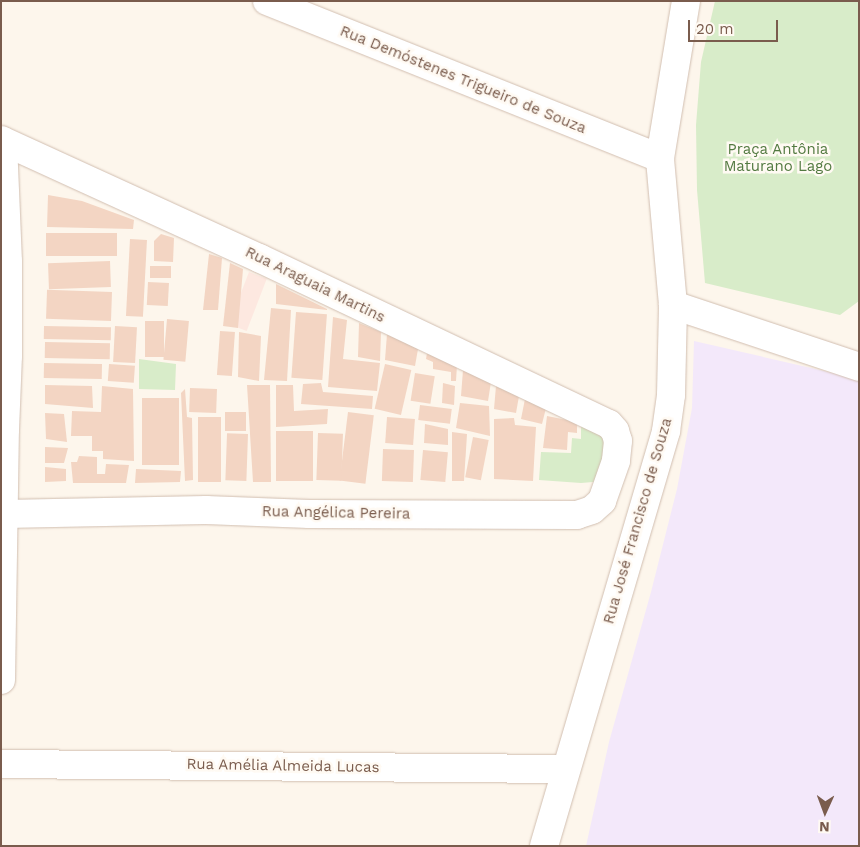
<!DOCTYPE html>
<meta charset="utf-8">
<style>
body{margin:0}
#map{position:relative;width:860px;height:847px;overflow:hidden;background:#fdf6ec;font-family:"Work Sans",sans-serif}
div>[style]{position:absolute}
.commercial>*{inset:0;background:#fde8e0;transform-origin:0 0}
.education>*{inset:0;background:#f3e8fa}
.green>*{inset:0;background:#d8ecc9}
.building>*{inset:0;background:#f3d5c3;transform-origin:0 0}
.roads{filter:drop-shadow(0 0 1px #d1beb0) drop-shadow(0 0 1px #d1beb0)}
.minor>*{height:28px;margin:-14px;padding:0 14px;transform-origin:14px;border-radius:14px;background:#fff}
span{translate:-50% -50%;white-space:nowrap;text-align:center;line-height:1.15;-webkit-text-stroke:5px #fffaf3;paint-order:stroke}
.street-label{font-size:15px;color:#7a5c4d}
.park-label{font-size:15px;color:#537a41}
.frame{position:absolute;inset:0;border:2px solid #7a5c4d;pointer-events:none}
.north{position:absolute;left:800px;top:787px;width:50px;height:50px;-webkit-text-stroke:4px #fffaf3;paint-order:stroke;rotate:182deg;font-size:14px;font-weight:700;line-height:20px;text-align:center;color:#7a5c4d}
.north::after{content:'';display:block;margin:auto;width:18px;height:22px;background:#7a5c4d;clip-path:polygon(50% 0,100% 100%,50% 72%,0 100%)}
.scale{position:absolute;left:688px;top:20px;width:90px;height:22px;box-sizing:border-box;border:2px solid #7a5c4d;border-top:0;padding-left:6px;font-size:15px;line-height:18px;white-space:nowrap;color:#7a5c4d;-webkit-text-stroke:4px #fffaf3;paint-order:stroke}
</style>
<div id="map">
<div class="commercial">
<div style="left:249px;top:272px;width:19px;height:56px;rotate:21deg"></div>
</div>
<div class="education">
<div style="clip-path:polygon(694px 341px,859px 379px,859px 846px,586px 846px,609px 742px,651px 592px,677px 489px,692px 408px)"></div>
</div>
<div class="green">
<div style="clip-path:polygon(715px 1px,859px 1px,859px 301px,840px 315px,705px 283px,697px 190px,696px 125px,701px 62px)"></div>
<div style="clip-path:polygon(139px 359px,176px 364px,175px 390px,139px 389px)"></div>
<div style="clip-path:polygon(581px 426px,601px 432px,609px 442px,602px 479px,593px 482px,581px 483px,539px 480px,541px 452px,571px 453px,572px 438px,581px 439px)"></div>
</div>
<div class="building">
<div style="clip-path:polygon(48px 195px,82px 201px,134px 220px,133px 229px,47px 227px)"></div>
<div style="left:117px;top:233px;width:23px;height:71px;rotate:90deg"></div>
<div style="clip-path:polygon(161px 234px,174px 238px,173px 262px,154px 261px,154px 241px)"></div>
<div style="left:130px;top:239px;width:17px;height:77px;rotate:3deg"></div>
<div style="clip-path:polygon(209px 254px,222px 258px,218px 310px,203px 310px)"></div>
<div style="left:110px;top:261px;width:26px;height:62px;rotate:88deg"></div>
<div style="clip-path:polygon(230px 263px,243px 269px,238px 328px,223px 326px)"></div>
<div style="left:150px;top:266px;width:21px;height:12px"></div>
<div style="left:148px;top:282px;width:21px;height:23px;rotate:3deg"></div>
<div style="clip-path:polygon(276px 284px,327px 309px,327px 310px,276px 304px)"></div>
<div style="left:112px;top:292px;width:29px;height:65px;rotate:92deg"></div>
<div style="clip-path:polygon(271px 308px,291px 310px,287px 381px,264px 380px)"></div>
<div style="left:296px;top:312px;width:31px;height:66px;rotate:4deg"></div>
<div style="clip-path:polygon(333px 317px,347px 320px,343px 359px,380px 363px,377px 391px,328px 387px)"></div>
<div style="left:167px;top:319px;width:22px;height:41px;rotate:5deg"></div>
<div style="left:145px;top:321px;width:19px;height:36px"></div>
<div style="clip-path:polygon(359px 323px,381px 332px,380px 361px,358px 357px)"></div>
<div style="left:44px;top:326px;width:67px;height:13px;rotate:1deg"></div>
<div style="left:115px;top:326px;width:22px;height:36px;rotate:3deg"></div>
<div style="left:220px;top:331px;width:15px;height:44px;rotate:4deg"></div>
<div style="clip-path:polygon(239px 332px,261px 336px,259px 381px,238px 377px)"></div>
<div style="clip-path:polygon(387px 334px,418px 349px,415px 366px,385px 360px)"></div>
<div style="left:45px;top:342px;width:65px;height:16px;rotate:1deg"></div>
<div style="clip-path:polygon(427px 353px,457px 365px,456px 381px,451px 381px,451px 372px,433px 369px,433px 362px,426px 359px)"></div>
<div style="left:44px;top:363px;width:58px;height:15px;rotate:1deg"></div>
<div style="left:109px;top:364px;width:26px;height:17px;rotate:4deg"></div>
<div style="left:385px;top:364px;width:27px;height:46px;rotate:13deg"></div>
<div style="clip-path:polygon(463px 370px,491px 382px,488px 401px,461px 396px)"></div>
<div style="left:415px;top:373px;width:20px;height:28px;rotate:9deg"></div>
<div style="clip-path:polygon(321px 383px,323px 392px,373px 396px,372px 409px,301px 404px,303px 384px)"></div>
<div style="clip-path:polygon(443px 383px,455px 386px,454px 405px,442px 403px)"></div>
<div style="clip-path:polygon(45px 385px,92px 386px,93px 408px,45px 404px)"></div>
<div style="clip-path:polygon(247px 385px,270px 385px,271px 482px,253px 482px)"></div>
<div style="clip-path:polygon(276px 385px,293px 385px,294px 411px,328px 409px,327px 424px,276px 427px)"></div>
<div style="clip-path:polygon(102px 386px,133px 389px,134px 461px,103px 459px,103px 451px,92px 451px,92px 436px,71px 436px,72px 411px,101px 412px)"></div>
<div style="clip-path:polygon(496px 386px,519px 396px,516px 413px,494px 409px)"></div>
<div style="left:190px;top:388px;width:27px;height:24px;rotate:2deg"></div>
<div style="clip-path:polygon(185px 389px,187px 417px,192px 418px,193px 480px,185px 481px,181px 393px)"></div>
<div style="left:142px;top:398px;width:37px;height:67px"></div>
<div style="clip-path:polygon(525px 399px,546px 408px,542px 424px,521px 419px)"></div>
<div style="clip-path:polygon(460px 403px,489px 406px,490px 436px,456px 428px)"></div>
<div style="left:420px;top:405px;width:32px;height:15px;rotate:7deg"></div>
<div style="left:225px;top:412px;width:21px;height:19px"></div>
<div style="left:348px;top:412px;width:26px;height:69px;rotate:7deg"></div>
<div style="clip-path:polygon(45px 413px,64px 414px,67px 442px,46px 439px)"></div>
<div style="clip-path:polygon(547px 416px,577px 422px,577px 433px,568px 432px,567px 450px,543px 448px)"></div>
<div style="left:198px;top:417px;width:23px;height:65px"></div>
<div style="left:387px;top:417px;width:28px;height:26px;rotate:4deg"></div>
<div style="clip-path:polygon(514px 418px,515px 425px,536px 427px,533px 481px,494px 479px,494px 419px)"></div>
<div style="clip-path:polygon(425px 424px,448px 429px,448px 445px,424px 443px)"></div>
<div style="left:313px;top:431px;width:50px;height:37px;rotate:90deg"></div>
<div style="clip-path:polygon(452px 432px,467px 434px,464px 481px,452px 481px)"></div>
<div style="left:318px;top:433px;width:25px;height:47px;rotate:2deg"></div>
<div style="left:248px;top:434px;width:47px;height:21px;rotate:92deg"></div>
<div style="left:473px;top:437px;width:16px;height:41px;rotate:11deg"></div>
<div style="clip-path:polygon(45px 447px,68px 448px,64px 463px,45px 463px)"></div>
<div style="left:383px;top:449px;width:31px;height:32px;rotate:2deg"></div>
<div style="left:423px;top:450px;width:25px;height:30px;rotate:5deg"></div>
<div style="clip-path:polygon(79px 456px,97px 457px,97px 474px,105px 474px,106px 464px,129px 465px,126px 483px,73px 483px,71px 462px,77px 462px)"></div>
<div style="clip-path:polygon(45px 467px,66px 469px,66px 481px,45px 482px)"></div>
<div style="clip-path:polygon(136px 469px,181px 471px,180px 482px,135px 483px)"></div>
</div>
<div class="roads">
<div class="minor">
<div style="left:267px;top:1px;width:423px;rotate:21.8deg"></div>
<div style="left:1px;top:140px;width:284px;rotate:24.6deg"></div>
<div style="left:259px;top:258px;width:387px;rotate:25.4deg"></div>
<div style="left:609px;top:424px;width:9px;rotate:49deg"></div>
<div style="left:615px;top:431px;width:10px;rotate:73deg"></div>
<div style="left:618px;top:441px;width:20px;rotate:96deg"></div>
<div style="left:616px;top:461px;width:42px;rotate:109.3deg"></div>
<div style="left:602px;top:501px;width:13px;rotate:138deg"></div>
<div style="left:592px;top:510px;width:16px;rotate:162deg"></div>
<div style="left:577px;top:515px;width:268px;rotate:-179.8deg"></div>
<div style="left:309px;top:514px;width:103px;rotate:-177.8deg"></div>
<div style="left:206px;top:510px;width:202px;rotate:178.9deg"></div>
<div style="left:673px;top:305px;width:196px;rotate:18.4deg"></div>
<div style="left:1px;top:680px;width:250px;rotate:-89.1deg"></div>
<div style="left:5px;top:430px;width:74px;rotate:-87.7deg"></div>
<div style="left:8px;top:356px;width:94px;rotate:-90deg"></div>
<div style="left:8px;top:262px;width:121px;rotate:-92.4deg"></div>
<div style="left:1px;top:764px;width:564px;rotate:0.51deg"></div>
<div style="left:544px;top:846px;width:433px;rotate:-73.6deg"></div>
<div style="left:666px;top:431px;width:36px;rotate:-82deg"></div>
<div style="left:671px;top:395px;width:90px;rotate:-88.7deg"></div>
<div style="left:673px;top:305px;width:148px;rotate:-95.1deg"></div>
<div style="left:660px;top:158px;width:159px;rotate:-80.6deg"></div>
</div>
</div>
<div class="street-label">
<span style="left:463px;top:80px;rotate:22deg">Rua Demóstenes Trigueiro de Souza</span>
<span style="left:315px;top:285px;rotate:26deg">Rua Araguaia Martins</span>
<span style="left:336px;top:513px;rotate:1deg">Rua Angélica Pereira</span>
<span style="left:638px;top:521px;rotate:-74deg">Rua José Francisco de Souza</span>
<span style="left:283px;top:766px;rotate:1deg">Rua Amélia Almeida Lucas</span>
</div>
<div class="park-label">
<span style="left:778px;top:158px">Praça Antônia<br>Maturano Lago</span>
</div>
<div class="frame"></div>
<div class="north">N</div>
<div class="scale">20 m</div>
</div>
